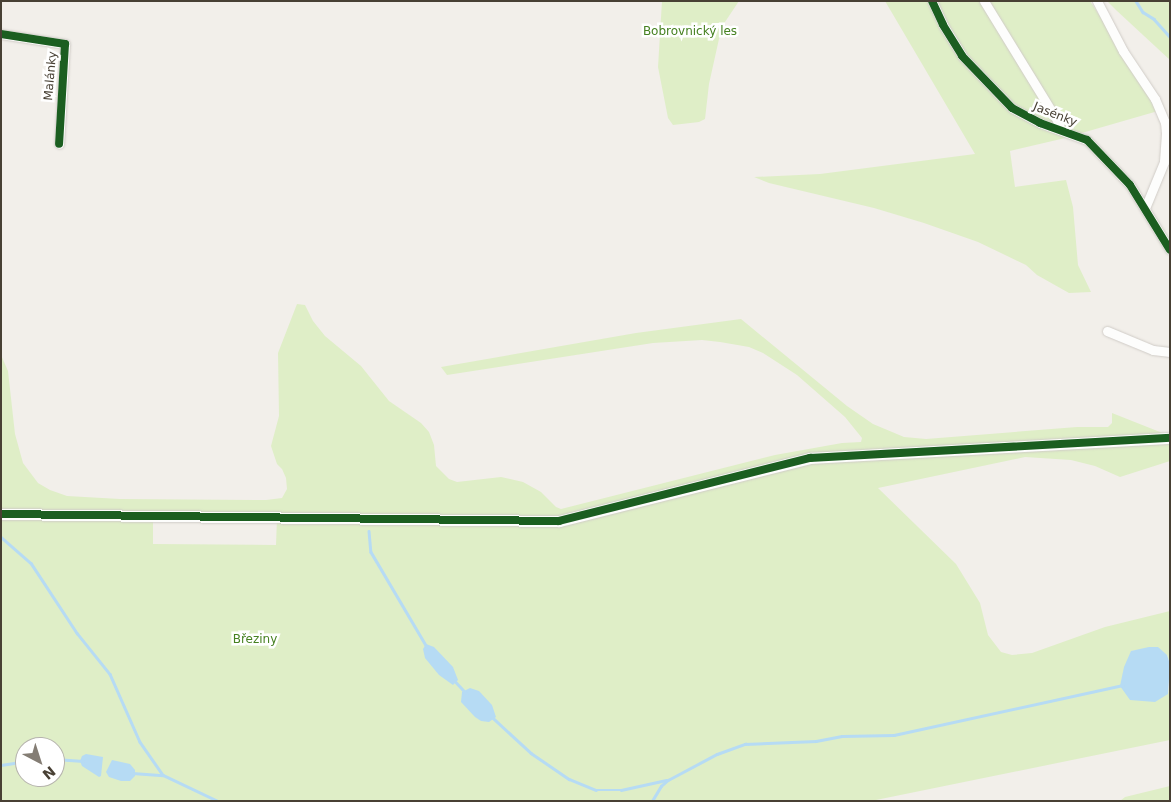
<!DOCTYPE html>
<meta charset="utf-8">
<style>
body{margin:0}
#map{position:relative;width:1171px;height:802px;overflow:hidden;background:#f2efea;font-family:"DejaVu Sans",sans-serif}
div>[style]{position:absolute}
.green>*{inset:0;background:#dfeec7}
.water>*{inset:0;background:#b6dbf4}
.stream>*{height:2.5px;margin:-1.25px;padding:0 1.25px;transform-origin:1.25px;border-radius:1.25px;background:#b6dbf4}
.roads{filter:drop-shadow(0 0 1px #d0ccc7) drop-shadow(0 0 1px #d0ccc7)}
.minor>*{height:9px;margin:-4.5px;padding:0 4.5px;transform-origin:4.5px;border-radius:4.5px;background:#fdfdfc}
.tertiary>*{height:11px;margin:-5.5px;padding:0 5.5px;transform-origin:5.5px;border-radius:5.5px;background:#fdfdfc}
.cycleway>*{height:8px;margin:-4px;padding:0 4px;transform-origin:4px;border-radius:4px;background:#1b5e20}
span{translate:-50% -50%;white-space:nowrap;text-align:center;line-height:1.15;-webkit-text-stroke:5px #fff;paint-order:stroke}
.park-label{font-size:12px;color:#468121}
.street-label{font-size:12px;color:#484034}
.frame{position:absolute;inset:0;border:2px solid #484034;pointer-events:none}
.north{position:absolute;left:15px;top:737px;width:50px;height:50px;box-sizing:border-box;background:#fff;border:1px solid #b6b3ae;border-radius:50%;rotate:140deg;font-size:14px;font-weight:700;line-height:20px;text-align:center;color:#484034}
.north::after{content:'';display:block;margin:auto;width:18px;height:22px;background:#847d74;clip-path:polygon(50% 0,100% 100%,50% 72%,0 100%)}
</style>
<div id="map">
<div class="green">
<div style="clip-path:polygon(662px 1px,739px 1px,725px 22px,719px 39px,709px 84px,705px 119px,699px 122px,673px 125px,668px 118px,658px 67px)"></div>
<div style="clip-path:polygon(885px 1px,1090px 1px,1154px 100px,1158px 111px,1061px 139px,1010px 151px,1015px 187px,1066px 180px,1073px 207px,1078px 265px,1091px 292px,1069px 293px,1037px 275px,1026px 265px,978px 242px,924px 223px,874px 208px,769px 183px,754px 177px,820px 174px,975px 154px)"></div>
<div style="clip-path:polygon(1107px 1px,1170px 1px,1170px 60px,1116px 10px)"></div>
<div style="clip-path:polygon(evenodd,297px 304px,305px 305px,313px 321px,325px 336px,361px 366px,389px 401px,421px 423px,429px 432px,434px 445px,436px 466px,449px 479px,457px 482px,501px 477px,523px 482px,541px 492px,556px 507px,561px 509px,775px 455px,842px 443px,861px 442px,862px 438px,845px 417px,797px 375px,763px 353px,749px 347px,720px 342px,702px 340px,653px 343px,447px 375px,441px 367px,636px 333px,741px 319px,847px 406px,873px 424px,904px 437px,926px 439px,1077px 427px,1108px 427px,1112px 423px,1112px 413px,1165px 434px,1170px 434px,1170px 461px,1120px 477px,1095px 466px,1071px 460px,1025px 457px,878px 488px,956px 564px,980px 603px,988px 635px,1001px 652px,1012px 655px,1032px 653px,1105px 627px,1170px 611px,1170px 664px,1167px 655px,1140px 650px,1131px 651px,1168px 694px,1170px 679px,1170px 740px,871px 801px,1px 801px,1px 355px,8px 371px,15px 434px,23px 463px,38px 483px,50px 490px,67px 496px,120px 499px,266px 500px,282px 498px,287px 489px,286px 478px,282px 469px,277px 464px,271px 446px,279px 416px,278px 353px,297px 304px,153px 516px,277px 518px,276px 545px,153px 544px,153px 516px,297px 304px,25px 747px,55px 747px,55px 777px,25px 777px,25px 747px)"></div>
<div style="clip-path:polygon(1170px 786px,1170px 801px,1120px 801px,1125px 797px)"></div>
</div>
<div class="water">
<div style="clip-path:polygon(426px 644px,434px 647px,453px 667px,458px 680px,453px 685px,439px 675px,425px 658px,423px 649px)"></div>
<div style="clip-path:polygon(1149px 647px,1158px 647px,1167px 655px,1170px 664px,1168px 694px,1155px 702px,1130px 700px,1120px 686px,1124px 667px,1131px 651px)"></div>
<div style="clip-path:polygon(470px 688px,479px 691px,492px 705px,496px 717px,489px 722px,481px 721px,475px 717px,461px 702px,462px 692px)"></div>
<div style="clip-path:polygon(86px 754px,103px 757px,101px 776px,99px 777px,82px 766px,80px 761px,82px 756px)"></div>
<div style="clip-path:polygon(112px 760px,130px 764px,135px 770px,135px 776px,130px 781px,121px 781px,109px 777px,106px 772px)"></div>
</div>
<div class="stream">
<div style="left:1136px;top:1px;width:13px;rotate:58deg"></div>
<div style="left:1143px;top:12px;width:13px;rotate:32deg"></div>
<div style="left:1154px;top:19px;width:24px;rotate:48deg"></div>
<div style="left:369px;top:531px;width:21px;rotate:85deg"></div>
<div style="left:371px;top:552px;width:110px;rotate:59.5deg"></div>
<div style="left:1px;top:537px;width:40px;rotate:41deg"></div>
<div style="left:31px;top:563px;width:84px;rotate:56.7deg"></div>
<div style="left:77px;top:633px;width:53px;rotate:51.2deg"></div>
<div style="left:110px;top:674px;width:74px;rotate:66.2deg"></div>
<div style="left:140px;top:742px;width:40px;rotate:55.1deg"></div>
<div style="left:454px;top:680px;width:18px;rotate:47deg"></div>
<div style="left:492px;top:717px;width:53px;rotate:42.7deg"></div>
<div style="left:531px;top:753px;width:46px;rotate:34.4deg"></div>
<div style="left:569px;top:779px;width:29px;rotate:22deg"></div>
<div style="left:596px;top:790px;width:25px"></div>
<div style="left:621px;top:790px;width:46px;rotate:-12.5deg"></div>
<div style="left:55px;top:759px;width:28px;rotate:4deg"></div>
<div style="left:1px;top:765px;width:24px;rotate:-9deg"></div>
<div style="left:132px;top:773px;width:31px;rotate:4deg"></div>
<div style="left:163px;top:775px;width:61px;rotate:25.3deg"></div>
<div style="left:652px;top:801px;width:17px;rotate:-59deg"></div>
<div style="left:661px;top:786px;width:9px;rotate:-41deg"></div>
<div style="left:668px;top:780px;width:55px;rotate:-28deg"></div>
<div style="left:717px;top:754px;width:30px;rotate:-20deg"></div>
<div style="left:745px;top:744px;width:71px;rotate:-2.4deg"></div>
<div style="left:816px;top:741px;width:26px;rotate:-11deg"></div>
<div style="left:842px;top:736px;width:52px;rotate:-1.1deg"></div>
<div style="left:894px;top:735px;width:234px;rotate:-12.3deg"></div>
</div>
<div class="roads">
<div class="minor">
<div style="left:932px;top:1px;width:26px;rotate:65deg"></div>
<div style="left:943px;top:25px;width:36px;rotate:58deg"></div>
<div style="left:962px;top:56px;width:72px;rotate:46.1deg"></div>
<div style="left:1012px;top:108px;width:32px;rotate:28deg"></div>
<div style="left:1040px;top:123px;width:50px;rotate:19.9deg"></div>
<div style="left:1087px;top:140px;width:62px;rotate:46.3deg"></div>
<div style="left:1130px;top:185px;width:76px;rotate:58.4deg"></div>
<div style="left:984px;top:1px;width:140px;rotate:58.5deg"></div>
<div style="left:1057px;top:120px;width:11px;rotate:68deg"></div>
<div style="left:1097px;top:1px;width:56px;rotate:62.5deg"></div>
<div style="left:1123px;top:51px;width:58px;rotate:56.3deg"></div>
<div style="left:1155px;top:99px;width:25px;rotate:67deg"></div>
<div style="left:1165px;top:122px;width:11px;rotate:85deg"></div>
<div style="left:1166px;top:133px;width:29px;rotate:94deg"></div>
<div style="left:1164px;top:162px;width:50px;rotate:112.4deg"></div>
<div style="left:1px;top:34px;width:65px;rotate:8.9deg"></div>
<div style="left:65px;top:44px;width:100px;rotate:93.4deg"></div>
<div style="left:1107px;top:331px;width:50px;rotate:22.4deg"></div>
<div style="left:1153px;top:350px;width:17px;rotate:7deg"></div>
</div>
<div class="tertiary">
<div style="left:1px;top:514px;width:558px;rotate:0.72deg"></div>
<div style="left:559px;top:521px;width:259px;rotate:-14.1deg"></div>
<div style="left:810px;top:458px;width:361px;rotate:-3.2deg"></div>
</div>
</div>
<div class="cycleway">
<div style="left:932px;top:1px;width:26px;rotate:65deg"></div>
<div style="left:943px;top:25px;width:36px;rotate:58deg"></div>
<div style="left:962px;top:56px;width:72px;rotate:46.1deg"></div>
<div style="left:1012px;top:108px;width:32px;rotate:28deg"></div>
<div style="left:1040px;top:123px;width:50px;rotate:19.9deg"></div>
<div style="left:1087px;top:140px;width:62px;rotate:46.3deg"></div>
<div style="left:1130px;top:185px;width:76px;rotate:58.4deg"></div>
<div style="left:1px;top:34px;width:65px;rotate:8.9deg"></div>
<div style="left:65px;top:44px;width:100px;rotate:93.4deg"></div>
<div style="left:1px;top:514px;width:558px;rotate:0.72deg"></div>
<div style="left:559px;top:521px;width:259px;rotate:-14.1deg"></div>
<div style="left:810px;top:458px;width:361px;rotate:-3.2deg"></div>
</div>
<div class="park-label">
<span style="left:690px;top:32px">Bobrovnický les</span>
<span style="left:255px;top:640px">Březiny</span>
</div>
<div class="street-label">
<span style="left:51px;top:76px;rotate:-85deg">Malánky</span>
<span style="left:1055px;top:115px;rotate:22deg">Jasénky</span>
</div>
<div class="frame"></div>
<div class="north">N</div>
</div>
